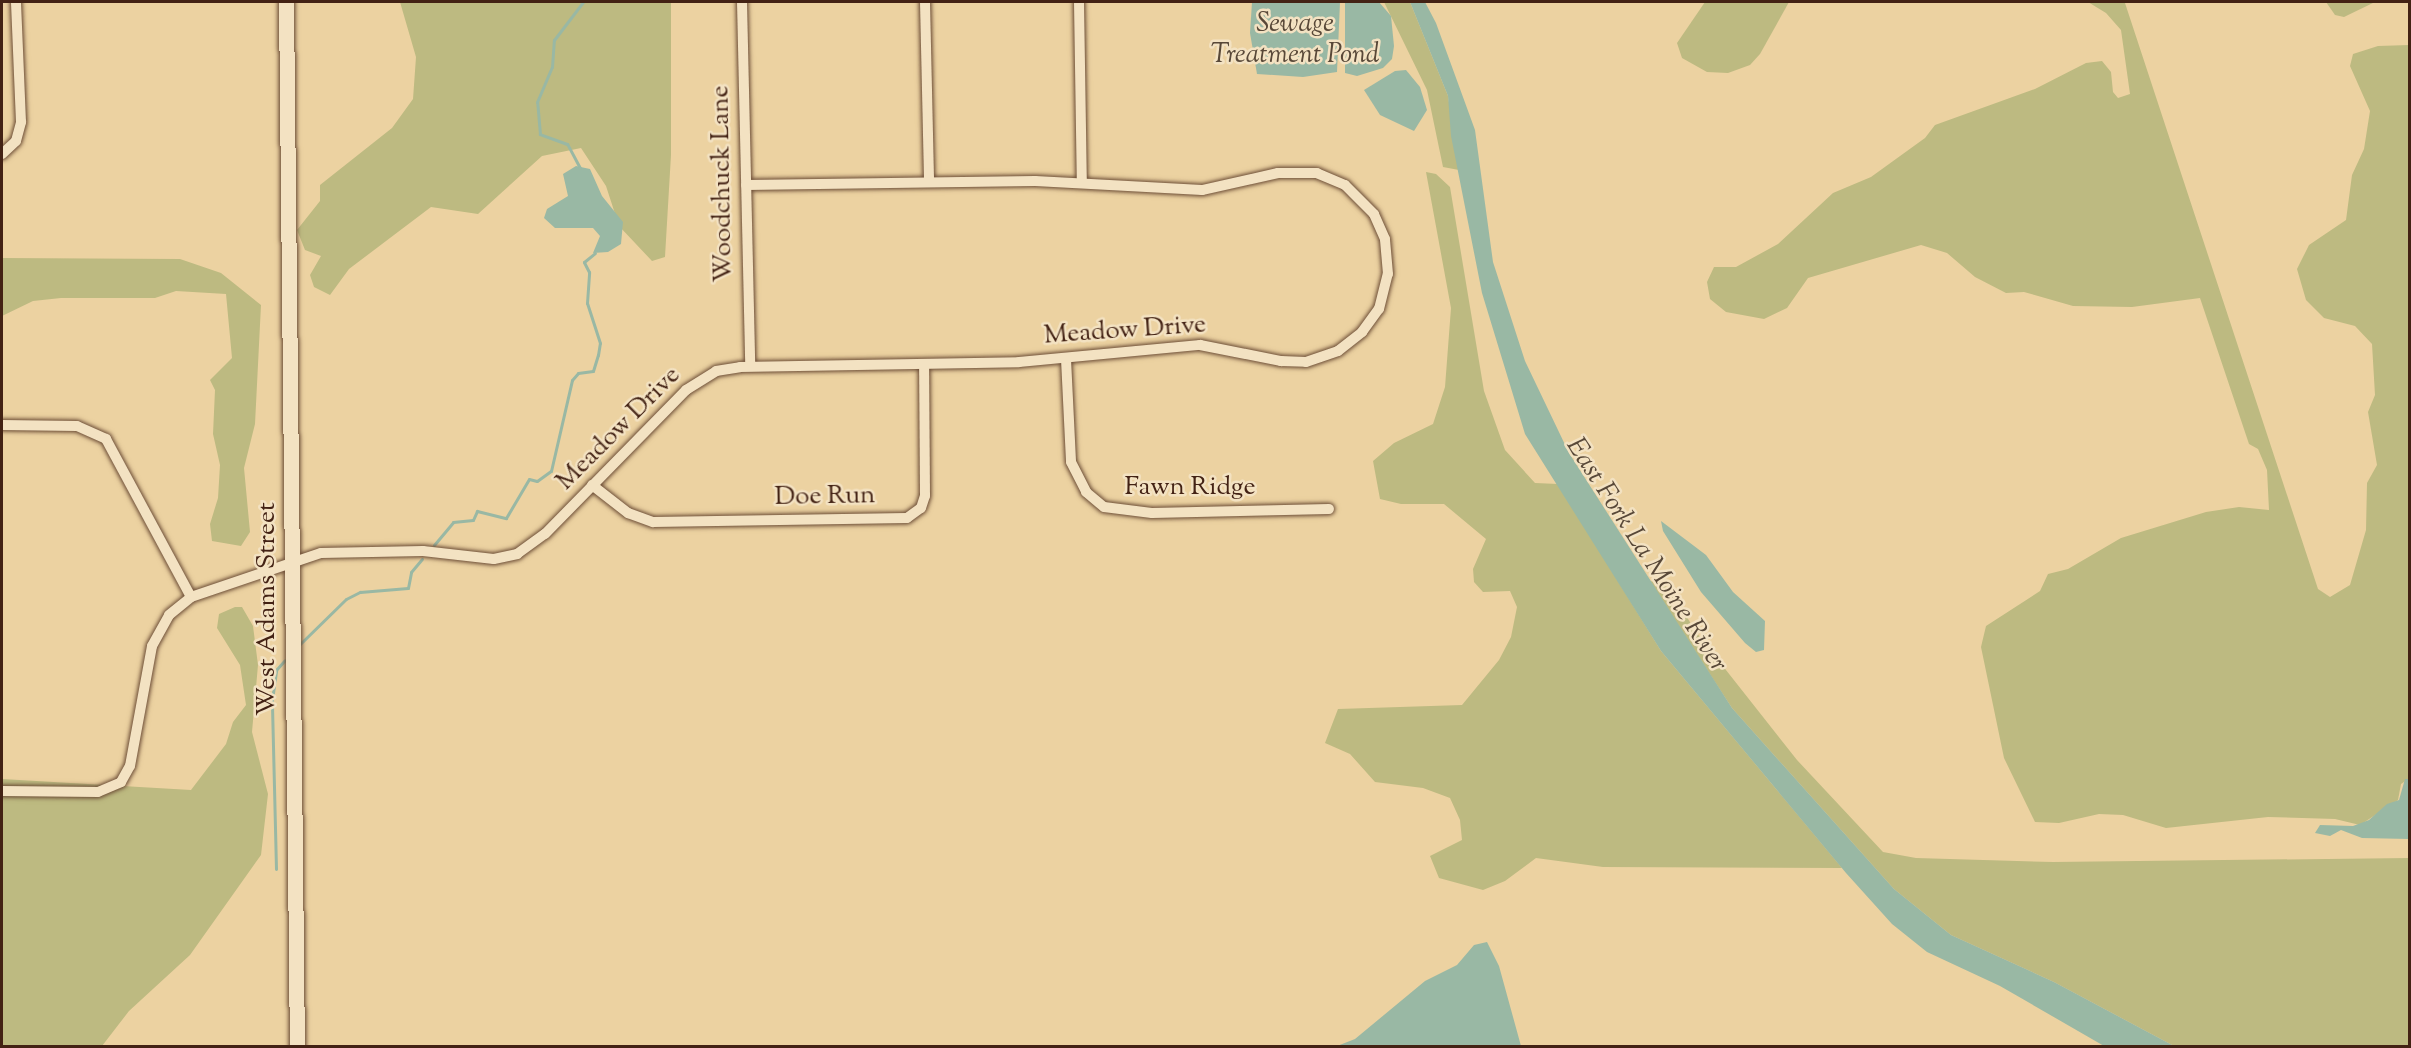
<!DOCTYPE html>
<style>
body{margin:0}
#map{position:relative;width:2411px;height:1048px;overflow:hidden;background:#ecd2a1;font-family:"Sorts Mill Goudy",serif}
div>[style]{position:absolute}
.green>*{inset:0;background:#bdba81}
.water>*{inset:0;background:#99b8a4}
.stream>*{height:3px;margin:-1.5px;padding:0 1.5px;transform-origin:1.5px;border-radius:1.5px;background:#99b8a4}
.roads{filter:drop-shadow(0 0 2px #6d4e37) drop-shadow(0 0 2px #6d4e37)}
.street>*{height:10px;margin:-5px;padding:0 5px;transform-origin:5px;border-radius:5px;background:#f3e2c2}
.secondary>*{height:15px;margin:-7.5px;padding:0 7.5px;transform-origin:7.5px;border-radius:7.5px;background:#f3e2c2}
span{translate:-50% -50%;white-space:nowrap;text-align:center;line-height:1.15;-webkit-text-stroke:5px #f3e2c2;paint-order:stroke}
.street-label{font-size:26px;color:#432214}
.water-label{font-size:27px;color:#584838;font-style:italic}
.frame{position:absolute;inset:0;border:3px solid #432214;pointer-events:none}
</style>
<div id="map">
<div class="green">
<div style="clip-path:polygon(400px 2px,671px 2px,671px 155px,665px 257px,652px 261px,619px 226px,606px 186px,581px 148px,542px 156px,478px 214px,431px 207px,349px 269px,330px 295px,314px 287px,310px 275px,321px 256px,305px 250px,297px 230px,320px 201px,320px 185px,392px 128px,413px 99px,416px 57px)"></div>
<div style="clip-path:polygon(1384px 2px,1410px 2px,1448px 96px,1459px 170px,1443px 167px,1427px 90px)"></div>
<div style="clip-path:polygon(1705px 2px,1789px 2px,1760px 54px,1750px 65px,1728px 73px,1707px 72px,1682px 58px,1677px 43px)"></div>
<div style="clip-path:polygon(2088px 2px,2125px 3px,2318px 589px,2330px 597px,2350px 585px,2366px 530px,2367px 483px,2377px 465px,2368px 412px,2375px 395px,2372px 344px,2355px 326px,2324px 318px,2306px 300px,2297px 269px,2309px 245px,2346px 220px,2352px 175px,2364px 149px,2370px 111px,2350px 66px,2353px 54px,2378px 46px,2409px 45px,2410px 778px,2401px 784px,2398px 800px,2360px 825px,2335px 819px,2268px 817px,2166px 828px,2123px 815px,2099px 814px,2059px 823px,2035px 822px,2004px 758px,1981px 647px,1986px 626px,2040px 591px,2048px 574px,2068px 569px,2121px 538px,2206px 512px,2239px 507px,2269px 510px,2267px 470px,2258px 449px,2249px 444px,2200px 298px,2132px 307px,2073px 306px,2024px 292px,2006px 293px,1975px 277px,1947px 253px,1921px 245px,1808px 278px,1787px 308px,1764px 319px,1726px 312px,1710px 299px,1707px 282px,1714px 267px,1736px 267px,1778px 244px,1833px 193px,1871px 177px,1925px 138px,1935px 125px,2035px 89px,2086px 63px,2102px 61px,2111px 72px,2113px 92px,2118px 98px,2130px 94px,2121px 30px,2106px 13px)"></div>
<div style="clip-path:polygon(2326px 2px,2375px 2px,2344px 17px,2335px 15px)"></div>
<div style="clip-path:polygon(1426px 172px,1436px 174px,1450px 187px,1484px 391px,1505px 450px,1535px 483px,1558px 484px,1661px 651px,1842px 868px,1603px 867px,1536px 858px,1505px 881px,1483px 890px,1439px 878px,1430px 856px,1462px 840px,1460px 820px,1450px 798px,1423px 788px,1375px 782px,1350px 754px,1325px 743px,1338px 709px,1462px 705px,1499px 660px,1511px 637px,1517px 607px,1510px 591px,1483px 592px,1474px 582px,1473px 569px,1486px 539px,1444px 504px,1401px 504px,1380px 499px,1373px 461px,1394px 443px,1433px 424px,1445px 387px,1451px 308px)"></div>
<div style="clip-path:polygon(2px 258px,180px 259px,221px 273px,261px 305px,255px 424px,244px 468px,250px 532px,241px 546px,212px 541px,210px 524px,218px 498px,220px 465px,213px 434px,215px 390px,210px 380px,232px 358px,226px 294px,176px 291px,155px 298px,61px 298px,33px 301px,2px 316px)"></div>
<div style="clip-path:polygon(1657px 579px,1671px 591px,1696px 632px,1797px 760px,1883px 852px,1916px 858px,2053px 862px,2409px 858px,2409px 1046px,2174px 1046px,2054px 982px,1951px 935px,1894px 889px,1732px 708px,1650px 582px)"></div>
<div style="clip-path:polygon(235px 607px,242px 607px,253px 626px,258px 665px,252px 732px,268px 794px,261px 855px,190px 955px,129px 1011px,102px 1046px,2px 1046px,2px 779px,191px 790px,226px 744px,233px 722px,246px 705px,240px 665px,217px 628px,219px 614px)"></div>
</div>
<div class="water">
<div style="clip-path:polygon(1252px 2px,1340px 2px,1337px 72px,1303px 77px,1257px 74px,1250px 33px)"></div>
<div style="clip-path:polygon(1345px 2px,1379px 2px,1391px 16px,1394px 46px,1392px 59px,1383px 68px,1357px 76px,1345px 73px)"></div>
<div style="clip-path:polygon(1410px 2px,1425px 2px,1436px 23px,1475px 130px,1493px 262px,1525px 361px,1569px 453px,1732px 708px,1894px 889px,1951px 935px,2054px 982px,2174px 1046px,2104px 1046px,2000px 986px,1927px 952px,1892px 924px,1846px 873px,1661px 651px,1525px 434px,1482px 293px,1451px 136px,1448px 96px)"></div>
<div style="clip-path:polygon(1406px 70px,1420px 87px,1427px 110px,1414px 131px,1380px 115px,1364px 90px,1395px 71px)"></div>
<div style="clip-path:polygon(576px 166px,590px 169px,602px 196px,623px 222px,621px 244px,608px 252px,593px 253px,600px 236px,593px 228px,555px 228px,544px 218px,547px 209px,568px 196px,563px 174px)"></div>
<div style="clip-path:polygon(1661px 521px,1706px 555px,1733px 592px,1765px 621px,1764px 650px,1756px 652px,1745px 643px,1701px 592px,1663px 531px)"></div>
<div style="clip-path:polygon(2405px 779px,2409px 779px,2409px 839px,2362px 838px,2341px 830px,2330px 836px,2315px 833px,2320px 825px,2353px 826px,2369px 820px,2387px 804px,2399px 800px)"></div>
<div style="clip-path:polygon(1487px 942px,1499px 966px,1521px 1046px,1337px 1046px,1355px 1039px,1425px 981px,1457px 965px,1474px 945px)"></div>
</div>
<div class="stream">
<div style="left:580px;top:168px;width:27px;rotate:-118deg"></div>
<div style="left:567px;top:144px;width:29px;rotate:-160deg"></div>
<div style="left:540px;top:134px;width:32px;rotate:-95deg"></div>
<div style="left:537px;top:102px;width:38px;rotate:-67deg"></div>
<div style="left:552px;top:67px;width:27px;rotate:-86deg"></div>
<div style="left:554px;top:40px;width:48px;rotate:-52.7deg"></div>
<div style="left:434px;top:545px;width:30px;rotate:-50deg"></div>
<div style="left:453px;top:522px;width:20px;rotate:-6deg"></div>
<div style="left:473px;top:520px;width:10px;rotate:-66deg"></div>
<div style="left:477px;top:511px;width:30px;rotate:14deg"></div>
<div style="left:506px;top:518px;width:45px;rotate:-59.5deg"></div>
<div style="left:529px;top:479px;width:8px;rotate:14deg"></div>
<div style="left:537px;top:481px;width:17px;rotate:-36deg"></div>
<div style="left:551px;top:471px;width:93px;rotate:-77deg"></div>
<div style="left:572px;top:380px;width:9px;rotate:-49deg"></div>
<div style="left:578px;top:373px;width:15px;rotate:-8deg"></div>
<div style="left:593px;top:371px;width:17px;rotate:-73deg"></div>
<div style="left:598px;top:355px;width:12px;rotate:-81deg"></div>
<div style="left:600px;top:343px;width:42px;rotate:-108deg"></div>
<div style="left:587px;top:303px;width:31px;rotate:-86deg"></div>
<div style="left:589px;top:272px;width:11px;rotate:-117deg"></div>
<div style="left:584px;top:262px;width:14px;rotate:-39deg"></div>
<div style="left:300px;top:644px;width:64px;rotate:-44.4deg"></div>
<div style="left:346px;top:599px;width:16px;rotate:-27deg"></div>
<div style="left:360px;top:592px;width:48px;rotate:-4.8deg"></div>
<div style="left:408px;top:588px;width:16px;rotate:-79deg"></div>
<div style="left:411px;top:572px;width:17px;rotate:-50deg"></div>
<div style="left:276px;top:869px;width:169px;rotate:-91.4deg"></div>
<div style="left:272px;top:700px;width:30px;rotate:-82deg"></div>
<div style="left:276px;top:670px;width:13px;rotate:-48deg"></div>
</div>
<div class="roads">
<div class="street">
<div style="left:742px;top:2px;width:364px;rotate:88.7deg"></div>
<div style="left:925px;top:2px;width:180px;rotate:88.7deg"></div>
<div style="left:1079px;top:2px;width:181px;rotate:89.1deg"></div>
<div style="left:2px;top:154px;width:19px;rotate:-43deg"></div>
<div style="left:16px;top:141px;width:20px;rotate:-75deg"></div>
<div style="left:21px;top:122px;width:120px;rotate:-92.4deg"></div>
<div style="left:1066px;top:359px;width:103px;rotate:87.2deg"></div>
<div style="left:1071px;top:462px;width:34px;rotate:63deg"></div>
<div style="left:1086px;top:492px;width:23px;rotate:40deg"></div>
<div style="left:1104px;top:507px;width:48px;rotate:7.1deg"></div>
<div style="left:1152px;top:513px;width:177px;rotate:-1.3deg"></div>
<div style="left:2px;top:425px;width:75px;rotate:0.8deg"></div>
<div style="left:77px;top:426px;width:32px;rotate:24deg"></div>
<div style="left:106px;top:439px;width:179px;rotate:61.7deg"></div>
<div style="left:592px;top:485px;width:46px;rotate:37.9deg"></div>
<div style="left:628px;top:513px;width:27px;rotate:20deg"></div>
<div style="left:653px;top:522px;width:254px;rotate:-0.9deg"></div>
<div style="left:907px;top:518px;width:17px;rotate:-36deg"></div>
<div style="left:921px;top:508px;width:13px;rotate:-72deg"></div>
<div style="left:925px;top:496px;width:132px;rotate:-90.4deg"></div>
<div style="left:2px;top:791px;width:96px;rotate:0.6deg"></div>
<div style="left:98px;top:792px;width:25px;rotate:-23deg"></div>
<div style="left:121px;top:782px;width:18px;rotate:-61deg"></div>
<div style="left:130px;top:766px;width:122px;rotate:-79.6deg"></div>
<div style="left:152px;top:646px;width:35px;rotate:-61deg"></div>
<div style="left:169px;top:615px;width:28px;rotate:-39deg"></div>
<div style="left:191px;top:597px;width:137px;rotate:-18.7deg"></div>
<div style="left:321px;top:553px;width:102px;rotate:-1.1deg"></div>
<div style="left:423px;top:551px;width:71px;rotate:6.4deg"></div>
<div style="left:494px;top:559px;width:24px;rotate:-12deg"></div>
<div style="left:517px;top:554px;width:34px;rotate:-36deg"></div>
<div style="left:545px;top:534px;width:202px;rotate:-45.6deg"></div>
<div style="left:686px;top:390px;width:36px;rotate:-32deg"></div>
<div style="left:716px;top:371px;width:24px;rotate:-9deg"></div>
<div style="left:740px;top:367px;width:279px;rotate:-1deg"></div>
<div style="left:1019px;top:362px;width:182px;rotate:-5.4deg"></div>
<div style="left:1200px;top:345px;width:83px;rotate:11.2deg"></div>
<div style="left:1281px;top:361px;width:25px;rotate:2deg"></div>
<div style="left:1306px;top:362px;width:34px;rotate:-19deg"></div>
<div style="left:1338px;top:351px;width:31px;rotate:-38deg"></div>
<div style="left:1362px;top:332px;width:29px;rotate:-54deg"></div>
<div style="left:1379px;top:309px;width:36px;rotate:-76deg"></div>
<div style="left:1388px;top:274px;width:35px;rotate:-95deg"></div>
<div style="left:1385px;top:239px;width:27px;rotate:-114deg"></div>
<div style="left:1374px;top:214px;width:41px;rotate:-135deg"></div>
<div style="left:1345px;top:185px;width:30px;rotate:-157deg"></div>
<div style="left:1317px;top:173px;width:39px;rotate:180deg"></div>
<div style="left:1278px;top:173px;width:78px;rotate:167.4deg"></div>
<div style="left:1202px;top:190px;width:167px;rotate:-176.9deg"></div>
<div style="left:1035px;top:181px;width:289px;rotate:179.2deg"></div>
</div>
<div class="secondary">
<div style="left:286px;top:2px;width:1044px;rotate:89.4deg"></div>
</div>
</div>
<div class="street-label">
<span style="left:723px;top:184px;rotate:-91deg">Woodchuck Lane</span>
<span style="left:1125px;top:331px;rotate:-4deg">Meadow Drive</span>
<span style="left:619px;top:429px;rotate:-45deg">Meadow Drive</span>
<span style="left:1190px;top:488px">Fawn Ridge</span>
<span style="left:825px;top:497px;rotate:-1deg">Doe Run</span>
<span style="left:268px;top:609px;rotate:-90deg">West Adams Street</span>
</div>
<div class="water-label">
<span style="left:1295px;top:40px">Sewage<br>Treatment Pond</span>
<span style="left:1646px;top:555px;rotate:57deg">East Fork La Moine River</span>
</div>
<div class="frame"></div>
</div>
